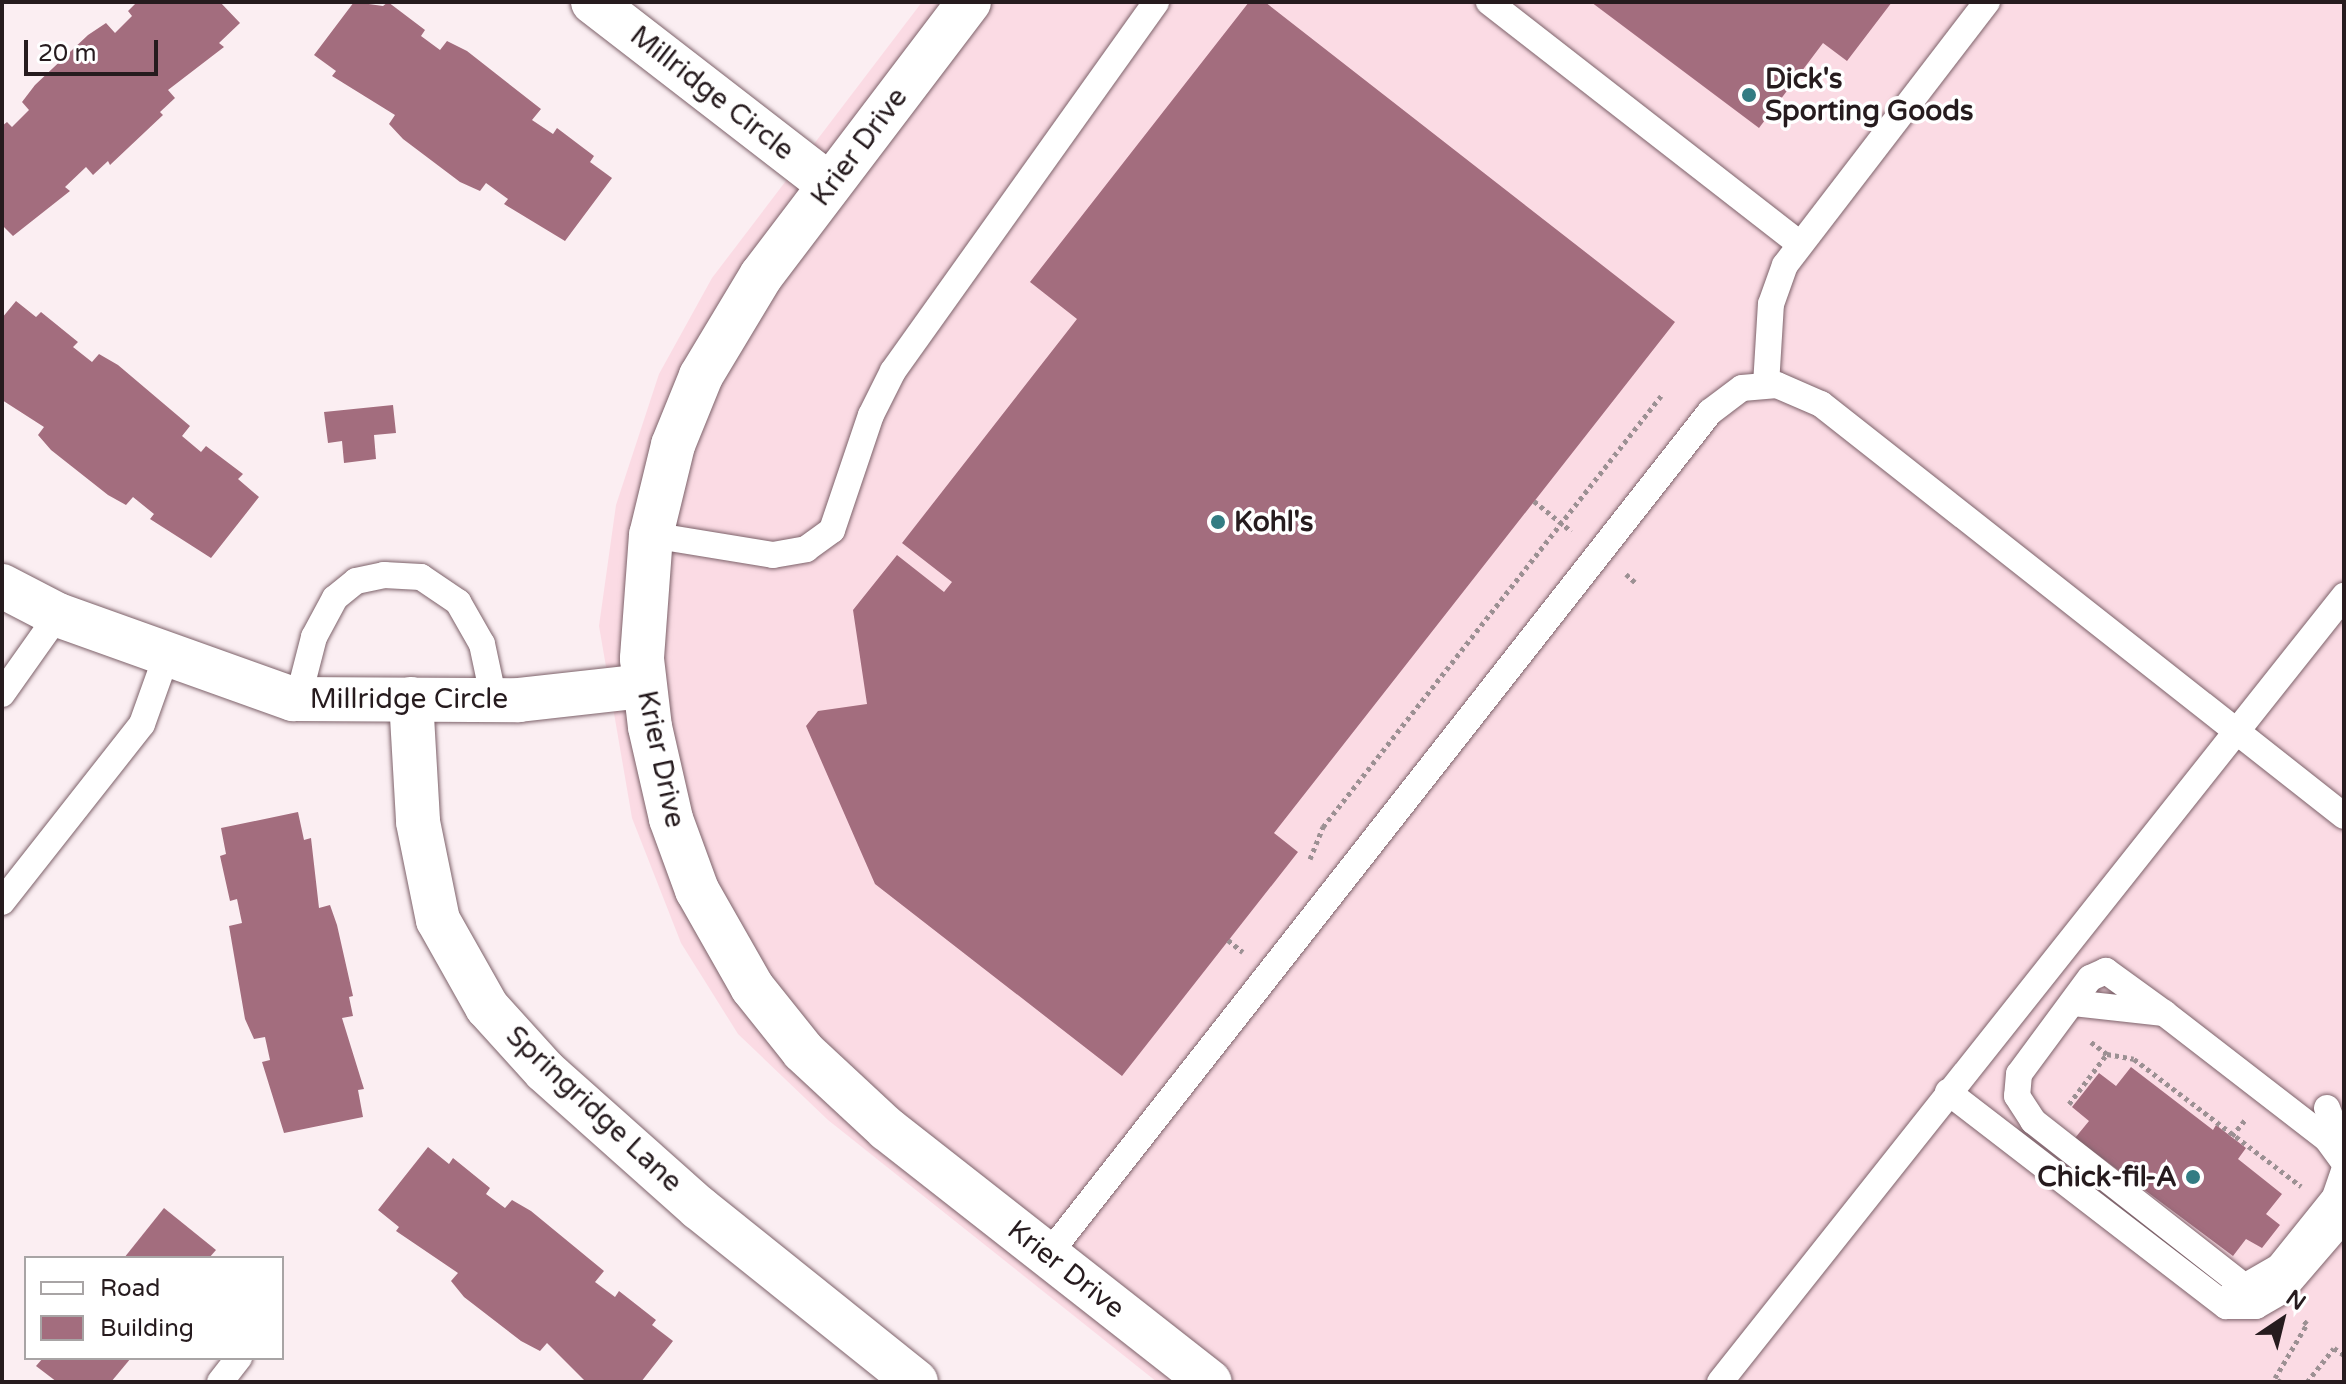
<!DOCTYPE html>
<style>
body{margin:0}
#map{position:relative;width:2346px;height:1384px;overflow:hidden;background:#fbeef2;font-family:"Varela Round",sans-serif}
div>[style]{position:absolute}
.built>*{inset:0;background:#fbdbe4}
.building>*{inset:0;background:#a36d7e}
.path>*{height:5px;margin-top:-2.5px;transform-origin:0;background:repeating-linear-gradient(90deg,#9c9093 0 4px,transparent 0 8px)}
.roads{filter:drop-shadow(0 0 2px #7d626a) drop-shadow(0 0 2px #7d626a)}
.lane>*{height:26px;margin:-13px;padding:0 13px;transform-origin:13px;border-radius:13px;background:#fff}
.street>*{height:44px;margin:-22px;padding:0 22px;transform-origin:22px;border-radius:22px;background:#fff}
.dots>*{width:22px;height:22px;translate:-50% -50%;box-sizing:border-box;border:4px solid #fff;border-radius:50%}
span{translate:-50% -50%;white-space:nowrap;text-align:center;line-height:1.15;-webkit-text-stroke:7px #fff;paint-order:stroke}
.poi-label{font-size:28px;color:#261b1e;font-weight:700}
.left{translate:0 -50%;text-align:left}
.right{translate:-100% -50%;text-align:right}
.street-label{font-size:28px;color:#261b1e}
.frame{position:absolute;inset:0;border:4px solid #261b1e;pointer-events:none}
.legend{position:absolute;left:24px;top:1256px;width:260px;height:104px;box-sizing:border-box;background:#fff;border:2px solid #a8a4a5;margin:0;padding:10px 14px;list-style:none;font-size:24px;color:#261b1e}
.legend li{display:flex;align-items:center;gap:16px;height:40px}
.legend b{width:40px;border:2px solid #a8a4a5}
.north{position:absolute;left:2242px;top:1280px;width:80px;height:80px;-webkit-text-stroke:6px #fff;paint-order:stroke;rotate:35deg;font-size:22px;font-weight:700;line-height:32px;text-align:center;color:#261b1e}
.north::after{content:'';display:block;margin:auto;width:28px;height:36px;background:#261b1e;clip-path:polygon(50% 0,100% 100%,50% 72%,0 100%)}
.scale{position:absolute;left:24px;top:40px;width:134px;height:36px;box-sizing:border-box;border:4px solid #261b1e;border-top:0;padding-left:10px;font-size:24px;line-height:28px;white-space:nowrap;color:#261b1e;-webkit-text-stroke:6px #fff;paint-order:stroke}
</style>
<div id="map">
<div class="built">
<div style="clip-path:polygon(922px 2px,2344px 2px,2344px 1382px,1157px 1382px,828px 1120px,738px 1034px,681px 943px,632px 818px,599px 626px,616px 505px,659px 374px,712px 278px)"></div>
</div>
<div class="building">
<div style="clip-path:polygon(137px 2px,220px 2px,240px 23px,219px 43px,224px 47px,168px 90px,175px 98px,160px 112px,163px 115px,110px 165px,108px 161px,93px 175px,86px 167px,65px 187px,70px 191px,13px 236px,2px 225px,2px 126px,7px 122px,12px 127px,29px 110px,22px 102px,35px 85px,88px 35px,106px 23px,115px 33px,132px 16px,128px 11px)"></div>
<div style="clip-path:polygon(354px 2px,383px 6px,388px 2px,425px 30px,421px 36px,440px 50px,447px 41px,467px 51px,541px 109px,532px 120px,553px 134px,557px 128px,594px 156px,590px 162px,612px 178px,565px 241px,504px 204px,508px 199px,486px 183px,480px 191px,460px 182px,403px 139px,389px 124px,395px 115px,332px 76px,336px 71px,314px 55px)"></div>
<div style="clip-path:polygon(1249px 2px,1265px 2px,1675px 322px,1274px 833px,1298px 852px,1122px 1076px,875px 884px,806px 726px,818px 711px,867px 704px,853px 610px,897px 555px,944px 592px,952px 582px,902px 543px,1077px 319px,1030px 282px)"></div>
<div style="clip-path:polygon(1591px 2px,1892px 2px,1847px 61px,1823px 43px,1759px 128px)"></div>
<div style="clip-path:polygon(16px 301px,36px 317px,41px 312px,78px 342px,73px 347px,92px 362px,99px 354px,118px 365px,190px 426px,182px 436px,201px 452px,206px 446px,243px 474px,238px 479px,259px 497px,211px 558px,150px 519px,154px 514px,133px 497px,126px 505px,108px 495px,51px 450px,38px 435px,44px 427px,2px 400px,2px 318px)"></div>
<div style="clip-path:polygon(393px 405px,396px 433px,374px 435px,376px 459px,344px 463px,342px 441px,328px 443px,324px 412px)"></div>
<div style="clip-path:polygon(298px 812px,304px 840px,311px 838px,319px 908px,330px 905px,337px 925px,353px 996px,349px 997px,353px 1016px,342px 1018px,364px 1089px,358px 1090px,363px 1117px,284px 1133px,262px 1062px,270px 1060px,265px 1037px,254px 1039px,245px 1019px,229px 926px,242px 923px,237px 899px,230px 901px,220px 856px,226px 854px,221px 828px)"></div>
<div style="clip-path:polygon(2131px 1067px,2213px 1130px,2216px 1125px,2246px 1148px,2238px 1159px,2282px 1194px,2266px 1214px,2280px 1225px,2262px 1248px,2246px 1239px,2233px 1256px,2075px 1138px,2089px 1121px,2072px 1107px,2099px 1073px,2116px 1086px)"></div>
<div style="clip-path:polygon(428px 1147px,449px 1164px,453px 1158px,490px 1188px,486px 1194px,505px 1208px,512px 1200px,531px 1211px,604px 1271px,595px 1282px,615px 1297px,619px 1291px,656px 1320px,652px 1325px,673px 1341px,641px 1382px,586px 1382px,547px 1343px,540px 1351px,521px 1341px,464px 1297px,451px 1281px,458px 1273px,396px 1231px,399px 1227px,378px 1210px)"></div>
<div style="clip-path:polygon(164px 1208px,216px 1250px,209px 1258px,124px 1258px)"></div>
<div style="clip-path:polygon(43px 1358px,131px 1358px,111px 1382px,57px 1382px,36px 1366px)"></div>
</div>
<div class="path">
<div style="left:1534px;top:501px;width:48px;rotate:39deg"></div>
<div style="left:1626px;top:574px;width:12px;rotate:42deg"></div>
<div style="left:1310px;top:859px;width:35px;rotate:-68deg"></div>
<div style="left:1323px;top:827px;width:548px;rotate:-51.9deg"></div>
<div style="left:1228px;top:940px;width:19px;rotate:39deg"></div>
<div style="left:2091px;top:1042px;width:20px;rotate:37deg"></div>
<div style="left:2107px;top:1054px;width:27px;rotate:10deg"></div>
<div style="left:2134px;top:1059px;width:210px;rotate:37.3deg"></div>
<div style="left:2069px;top:1104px;width:63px;rotate:-52.8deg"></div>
<div style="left:2232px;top:1136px;width:22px;rotate:-51deg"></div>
<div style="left:2281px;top:1382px;width:7px;rotate:-146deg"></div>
<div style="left:2275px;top:1378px;width:63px;rotate:-59.3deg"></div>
<div style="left:2307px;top:1324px;width:7px;rotate:-135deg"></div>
<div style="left:2307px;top:1382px;width:43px;rotate:-51.5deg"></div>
<div style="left:2334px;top:1348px;width:12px;rotate:35deg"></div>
</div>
<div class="roads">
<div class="lane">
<div style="left:1489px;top:2px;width:394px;rotate:37.9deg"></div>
<div style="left:1766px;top:385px;width:81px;rotate:-86.5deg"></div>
<div style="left:1771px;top:304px;width:41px;rotate:-70.3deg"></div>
<div style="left:1785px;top:265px;width:332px;rotate:-52.5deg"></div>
<div style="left:651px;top:535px;width:124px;rotate:9.3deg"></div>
<div style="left:773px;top:555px;width:34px;rotate:-10deg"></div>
<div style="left:806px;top:549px;width:32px;rotate:-36deg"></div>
<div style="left:832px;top:530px;width:121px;rotate:-71.3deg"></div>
<div style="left:871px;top:415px;width:49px;rotate:-63.4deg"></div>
<div style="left:893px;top:371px;width:453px;rotate:-54.5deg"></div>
<div style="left:2px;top:694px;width:97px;rotate:-54.7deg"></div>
<div style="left:298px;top:699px;width:64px;rotate:-75.5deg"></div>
<div style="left:314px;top:637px;width:44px;rotate:-61.7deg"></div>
<div style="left:335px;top:598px;width:27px;rotate:-39deg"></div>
<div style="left:356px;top:581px;width:29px;rotate:-12deg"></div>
<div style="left:384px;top:575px;width:37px;rotate:3deg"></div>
<div style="left:421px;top:577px;width:45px;rotate:34deg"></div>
<div style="left:458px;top:602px;width:48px;rotate:60.3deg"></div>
<div style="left:482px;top:644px;width:57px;rotate:77.9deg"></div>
<div style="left:2px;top:902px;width:226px;rotate:-51.8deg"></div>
<div style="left:142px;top:724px;width:74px;rotate:-70.3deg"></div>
<div style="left:2073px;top:1003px;width:92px;rotate:6.3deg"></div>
<div style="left:2164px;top:1013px;width:206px;rotate:37.7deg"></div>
<div style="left:2327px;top:1139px;width:29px;rotate:54deg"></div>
<div style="left:2164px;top:1013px;width:72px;rotate:-144.1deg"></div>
<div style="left:2106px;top:971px;width:17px;rotate:156deg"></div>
<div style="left:2090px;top:978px;width:119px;rotate:126.5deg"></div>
<div style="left:2019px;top:1074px;width:22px;rotate:95deg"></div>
<div style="left:2017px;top:1096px;width:30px;rotate:57deg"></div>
<div style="left:2033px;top:1121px;width:272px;rotate:38.1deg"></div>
<div style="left:1948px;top:1092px;width:351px;rotate:37.6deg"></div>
<div style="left:2226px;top:1306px;width:30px"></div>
<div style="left:2256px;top:1306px;width:30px;rotate:-30deg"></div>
<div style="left:2282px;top:1291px;width:95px;rotate:-49.3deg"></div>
<div style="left:2327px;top:1108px;width:48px;rotate:69.3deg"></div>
<div style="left:1048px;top:1255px;width:1072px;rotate:-51.86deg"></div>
<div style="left:1710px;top:412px;width:40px;rotate:-37deg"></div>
<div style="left:1742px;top:388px;width:35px;rotate:-5deg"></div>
<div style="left:1777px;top:385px;width:48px;rotate:23.4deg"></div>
<div style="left:1821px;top:404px;width:666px;rotate:38.23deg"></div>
<div style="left:2232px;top:1294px;width:54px;rotate:-29.9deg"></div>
<div style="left:2279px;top:1267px;width:90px;rotate:-51.3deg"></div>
<div style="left:2335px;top:1197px;width:28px;rotate:-71deg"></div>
<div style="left:220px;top:1382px;width:31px;rotate:-52deg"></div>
<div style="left:1720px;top:1382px;width:1004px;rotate:-51.55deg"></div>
</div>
<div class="street">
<div style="left:593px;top:2px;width:299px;rotate:37.7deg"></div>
<div style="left:969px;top:2px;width:344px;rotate:127.2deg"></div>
<div style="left:761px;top:276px;width:117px;rotate:121deg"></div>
<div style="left:701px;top:376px;width:74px;rotate:112.1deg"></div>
<div style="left:673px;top:445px;width:93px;rotate:103.7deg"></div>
<div style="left:651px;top:535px;width:124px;rotate:94.2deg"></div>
<div style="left:642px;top:659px;width:68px;rotate:83.3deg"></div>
<div style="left:650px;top:727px;width:94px;rotate:77.1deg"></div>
<div style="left:671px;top:819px;width:76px;rotate:69.9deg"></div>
<div style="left:697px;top:890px;width:112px;rotate:60.4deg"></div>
<div style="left:752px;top:987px;width:82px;rotate:51.4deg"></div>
<div style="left:803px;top:1051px;width:115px;rotate:42.9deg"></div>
<div style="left:887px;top:1129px;width:410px;rotate:38.1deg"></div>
<div style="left:2px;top:586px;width:63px;rotate:27.4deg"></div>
<div style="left:58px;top:615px;width:250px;rotate:19.7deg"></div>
<div style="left:293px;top:699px;width:226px;rotate:0.3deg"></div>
<div style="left:519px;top:700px;width:126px;rotate:-6.4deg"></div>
<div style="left:411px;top:699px;width:123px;rotate:86.7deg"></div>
<div style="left:418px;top:822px;width:100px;rotate:78.5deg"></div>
<div style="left:438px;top:920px;width:100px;rotate:60.6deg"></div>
<div style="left:487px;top:1007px;width:86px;rotate:47.8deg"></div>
<div style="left:545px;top:1071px;width:206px;rotate:41.7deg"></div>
<div style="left:699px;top:1208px;width:278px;rotate:38.7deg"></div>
</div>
</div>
<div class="dots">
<div style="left:1749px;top:95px;background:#337c83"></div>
<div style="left:1218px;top:522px;background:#337c83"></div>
<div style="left:2193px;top:1177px;background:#337c83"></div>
</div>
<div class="poi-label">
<span class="left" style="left:1765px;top:95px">Dick's<br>Sporting Goods</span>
<span class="left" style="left:1234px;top:522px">Kohl's</span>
<span class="right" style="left:2177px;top:1177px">Chick-fil-A</span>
</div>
<div class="street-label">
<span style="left:712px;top:93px;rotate:38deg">Millridge Circle</span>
<span style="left:859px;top:147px;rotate:-53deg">Krier Drive</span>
<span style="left:409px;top:699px">Millridge Circle</span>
<span style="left:661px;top:759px;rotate:78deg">Krier Drive</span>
<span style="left:594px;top:1109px;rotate:43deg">Springridge Lane</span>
<span style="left:1066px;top:1269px;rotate:38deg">Krier Drive</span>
</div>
<div class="frame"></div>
<ul class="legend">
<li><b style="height:10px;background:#fff"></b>Road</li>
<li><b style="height:22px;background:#a36d7e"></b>Building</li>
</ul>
<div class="north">N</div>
<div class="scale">20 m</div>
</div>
